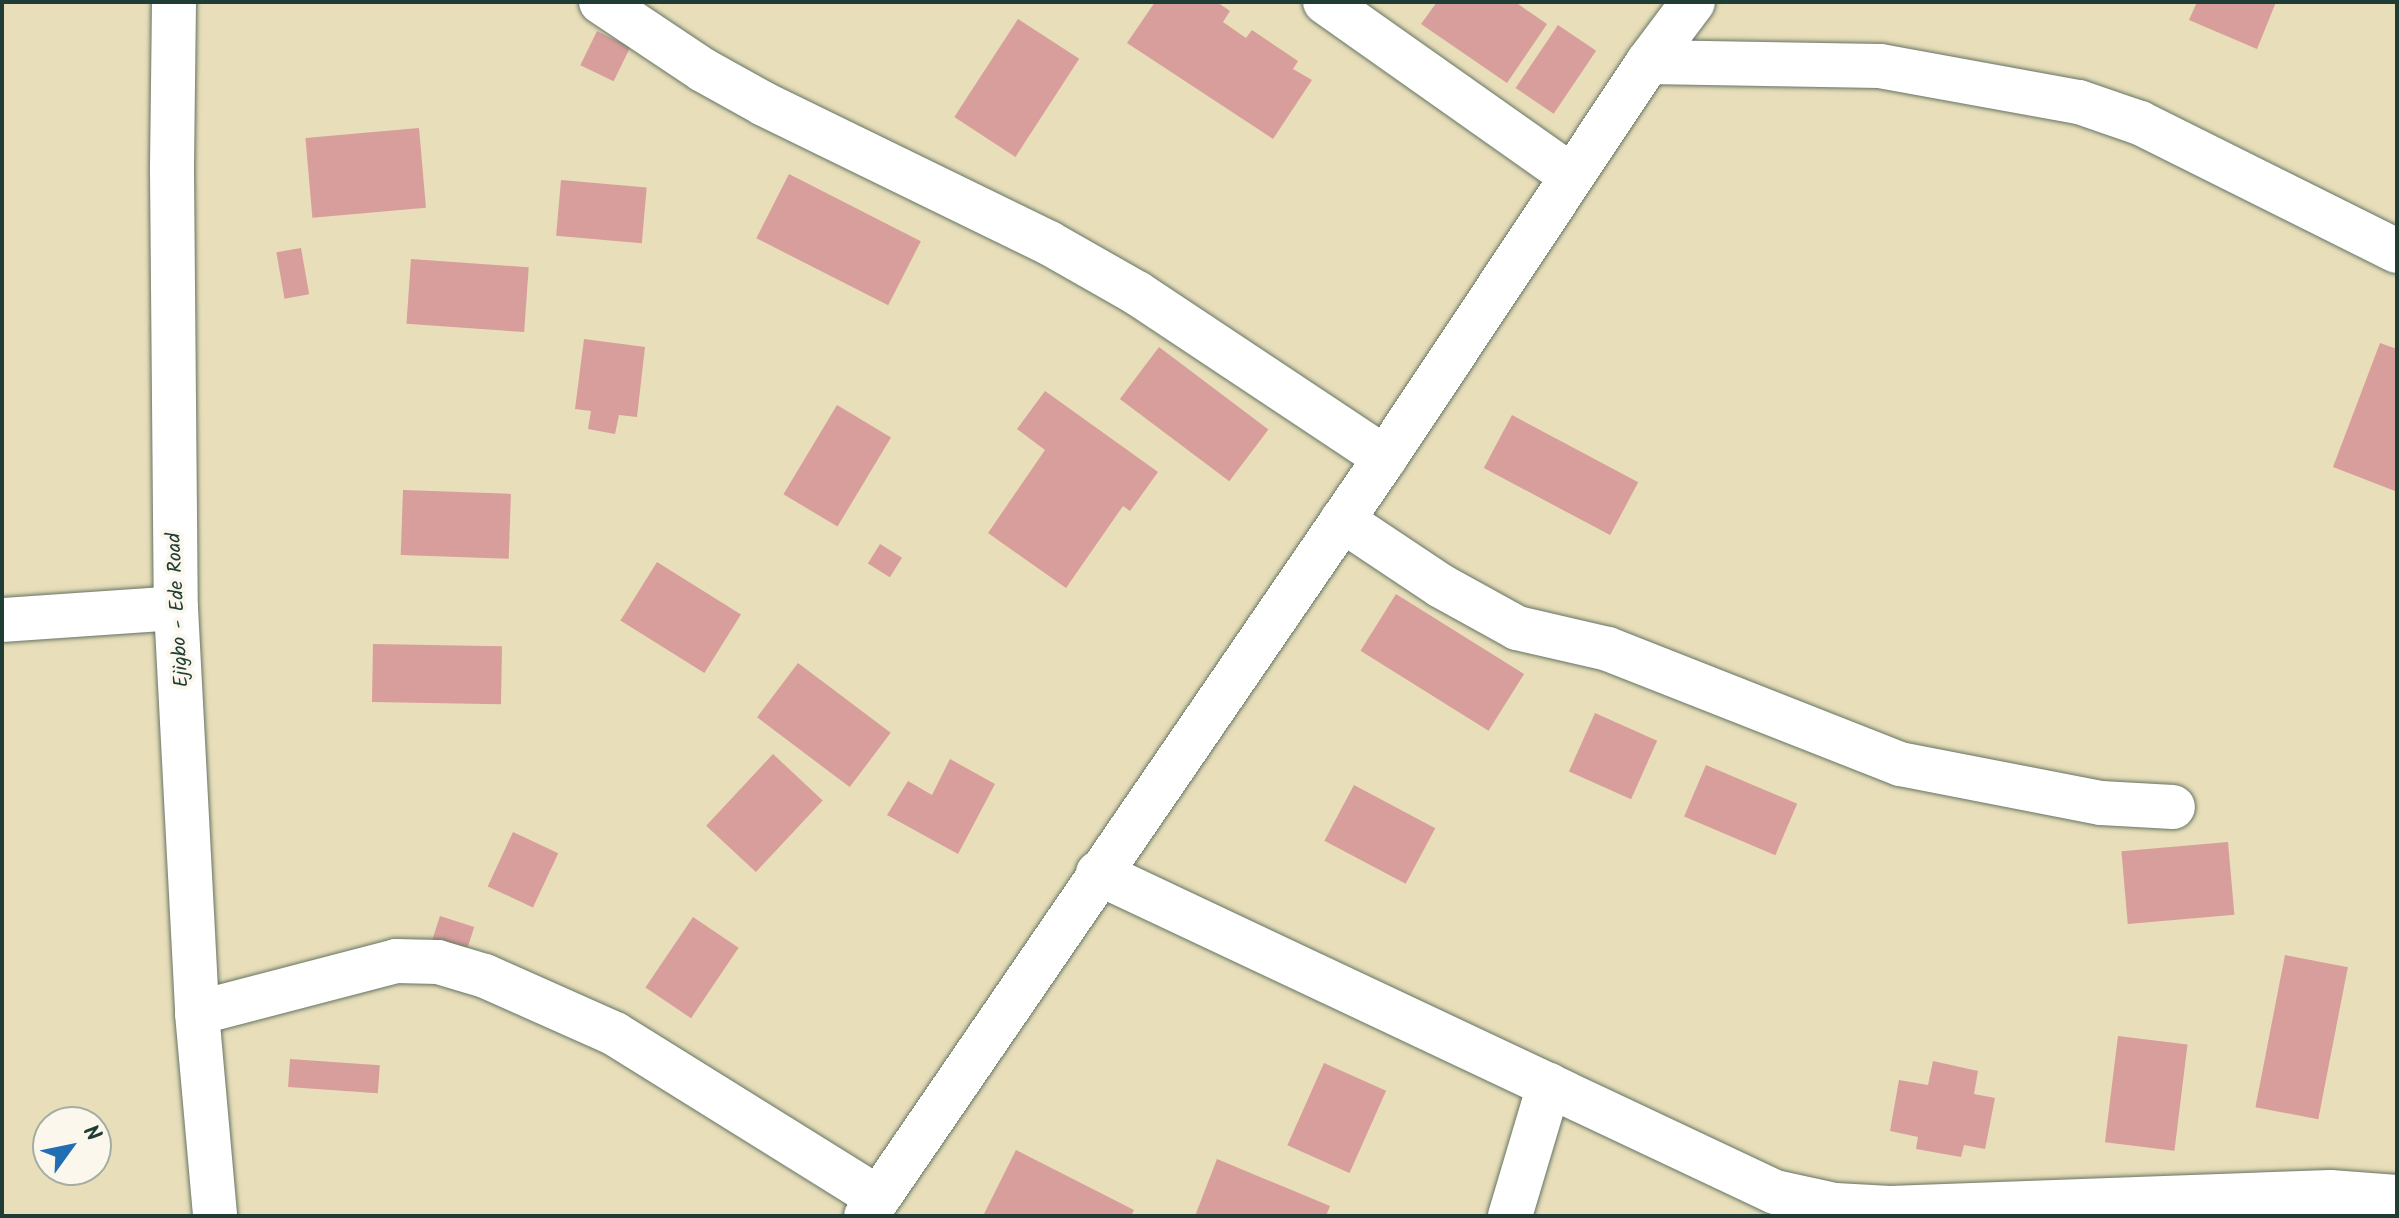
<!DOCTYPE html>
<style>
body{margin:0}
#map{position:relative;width:2399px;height:1218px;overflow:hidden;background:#e8deba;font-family:Kalam,sans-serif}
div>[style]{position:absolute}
.building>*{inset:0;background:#d89e9b;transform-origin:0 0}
.roads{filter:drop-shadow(0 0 2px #657563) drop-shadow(0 0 2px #657563)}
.minor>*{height:44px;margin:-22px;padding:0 22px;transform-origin:22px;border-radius:22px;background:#fff}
.major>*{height:44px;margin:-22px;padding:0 22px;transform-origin:22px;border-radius:22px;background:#fff}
span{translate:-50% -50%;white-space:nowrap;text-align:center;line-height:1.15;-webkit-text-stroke:8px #fbf7ec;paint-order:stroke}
.street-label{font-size:20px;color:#1f3d34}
.frame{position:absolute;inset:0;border:4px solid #1f3d34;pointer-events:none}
.north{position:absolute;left:32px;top:1106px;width:80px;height:80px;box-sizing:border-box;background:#fbf7ec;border:2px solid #a3ada2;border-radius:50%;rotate:57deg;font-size:22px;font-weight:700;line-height:32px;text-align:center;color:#1f3d34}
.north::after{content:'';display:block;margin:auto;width:28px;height:36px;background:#1f6fb2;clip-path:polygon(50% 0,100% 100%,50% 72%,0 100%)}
</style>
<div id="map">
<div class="building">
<div style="clip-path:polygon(1155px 2px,1217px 2px,1230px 11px,1223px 22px,1246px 38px,1252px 30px,1298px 61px,1293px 69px,1312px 80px,1273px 139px,1127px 43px)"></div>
<div style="clip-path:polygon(1437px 2px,1515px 2px,1547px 24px,1507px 83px,1421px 24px)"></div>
<div style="clip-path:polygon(2197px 2px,2276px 2px,2257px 49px,2189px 20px)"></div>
<div style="left:1018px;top:19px;width:73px;height:117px;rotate:33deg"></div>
<div style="left:1558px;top:25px;width:46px;height:76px;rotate:34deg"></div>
<div style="left:597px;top:31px;width:37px;height:38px;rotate:26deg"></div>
<div style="left:419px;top:128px;width:80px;height:114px;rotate:85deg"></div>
<div style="left:789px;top:174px;width:148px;height:72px;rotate:27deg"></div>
<div style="left:561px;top:180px;width:86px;height:56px;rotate:5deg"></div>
<div style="left:301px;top:248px;width:47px;height:25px;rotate:80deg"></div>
<div style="left:411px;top:259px;width:118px;height:65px;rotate:4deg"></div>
<div style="clip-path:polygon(584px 339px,645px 347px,637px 417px,619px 415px,615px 434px,588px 429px,591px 411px,575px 409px)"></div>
<div style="clip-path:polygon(2380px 343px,2397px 349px,2395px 491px,2333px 467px)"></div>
<div style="left:1159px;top:347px;width:137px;height:65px;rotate:37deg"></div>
<div style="clip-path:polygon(1045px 391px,1158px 472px,1130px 511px,1123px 506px,1066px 588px,988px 533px,1045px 450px,1017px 429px)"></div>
<div style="left:837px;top:405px;width:63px;height:104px;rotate:31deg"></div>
<div style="left:1512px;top:415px;width:143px;height:60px;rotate:28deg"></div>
<div style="left:403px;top:490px;width:108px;height:65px;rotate:2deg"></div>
<div style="left:880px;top:544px;width:26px;height:23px;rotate:32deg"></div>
<div style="left:657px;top:562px;width:99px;height:69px;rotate:32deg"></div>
<div style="left:1396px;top:594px;width:151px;height:67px;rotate:32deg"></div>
<div style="left:373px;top:644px;width:129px;height:58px;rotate:1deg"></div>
<div style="left:798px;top:663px;width:116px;height:68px;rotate:37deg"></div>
<div style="left:1595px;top:713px;width:68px;height:64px;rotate:24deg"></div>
<div style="left:773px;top:754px;width:68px;height:98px;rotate:43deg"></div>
<div style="clip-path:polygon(950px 759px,995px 784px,958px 854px,887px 815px,908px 781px,932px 795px)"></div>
<div style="left:1706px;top:765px;width:99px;height:56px;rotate:23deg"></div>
<div style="left:1354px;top:785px;width:92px;height:63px;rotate:28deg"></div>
<div style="left:513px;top:832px;width:50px;height:60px;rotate:25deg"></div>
<div style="left:2228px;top:842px;width:73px;height:107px;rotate:85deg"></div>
<div style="left:440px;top:916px;width:36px;height:25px;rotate:18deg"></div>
<div style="left:693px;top:917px;width:55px;height:85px;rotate:34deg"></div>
<div style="left:2285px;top:955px;width:64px;height:155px;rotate:11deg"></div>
<div style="left:2118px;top:1036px;width:70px;height:107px;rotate:7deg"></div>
<div style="left:290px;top:1059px;width:90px;height:28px;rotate:4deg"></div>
<div style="clip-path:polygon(1933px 1061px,1978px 1071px,1974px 1094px,1995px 1098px,1985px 1149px,1964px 1145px,1961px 1157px,1916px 1149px,1918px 1137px,1890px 1131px,1899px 1080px,1928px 1085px)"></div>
<div style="left:1324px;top:1063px;width:68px;height:90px;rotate:24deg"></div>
<div style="clip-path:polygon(1016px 1150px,1134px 1210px,1131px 1216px,983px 1216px)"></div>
<div style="clip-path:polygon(1217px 1159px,1330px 1206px,1326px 1216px,1195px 1216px)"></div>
</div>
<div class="roads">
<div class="minor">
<div style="left:601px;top:2px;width:123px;rotate:33.7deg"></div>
<div style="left:703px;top:70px;width:70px;rotate:29.1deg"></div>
<div style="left:764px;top:104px;width:317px;rotate:26deg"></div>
<div style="left:1049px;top:243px;width:101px;rotate:29.6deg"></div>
<div style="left:1137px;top:293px;width:298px;rotate:33.6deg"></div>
<div style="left:1325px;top:2px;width:302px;rotate:35.2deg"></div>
<div style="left:1648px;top:62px;width:232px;rotate:1deg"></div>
<div style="left:1880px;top:66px;width:202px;rotate:10.3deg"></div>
<div style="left:2079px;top:102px;width:65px;rotate:19deg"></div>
<div style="left:2140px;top:123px;width:287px;rotate:26.5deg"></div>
<div style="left:1342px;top:520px;width:119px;rotate:33.7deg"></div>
<div style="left:1441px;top:586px;width:87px;rotate:28.9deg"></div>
<div style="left:1517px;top:628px;width:93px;rotate:13deg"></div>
<div style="left:1608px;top:649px;width:314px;rotate:21.5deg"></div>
<div style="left:1900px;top:764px;width:205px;rotate:11deg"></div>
<div style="left:2101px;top:803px;width:72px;rotate:3.2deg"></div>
<div style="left:2px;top:620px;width:174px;rotate:-3.9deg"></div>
<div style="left:1098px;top:873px;width:748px;rotate:25.23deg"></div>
<div style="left:1775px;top:1192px;width:61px;rotate:12.2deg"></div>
<div style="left:1835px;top:1205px;width:55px;rotate:3.1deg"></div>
<div style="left:1890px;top:1208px;width:440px;rotate:-2.1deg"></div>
<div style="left:2330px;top:1192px;width:67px;rotate:4.3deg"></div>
<div style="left:197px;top:1013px;width:206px;rotate:-14.6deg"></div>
<div style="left:396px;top:961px;width:42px;rotate:1.4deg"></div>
<div style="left:438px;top:962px;width:49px;rotate:16.6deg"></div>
<div style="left:485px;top:976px;width:142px;rotate:24deg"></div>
<div style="left:615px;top:1034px;width:310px;rotate:31.9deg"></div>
<div style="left:866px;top:1216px;width:919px;rotate:-55.6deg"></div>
<div style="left:1385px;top:458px;width:475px;rotate:-56.4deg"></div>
<div style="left:1648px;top:62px;width:75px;rotate:-53.1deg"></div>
<div style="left:1510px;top:1216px;width:137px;rotate:-73.4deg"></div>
</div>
<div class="major">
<div style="left:174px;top:2px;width:170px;rotate:90.7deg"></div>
<div style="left:172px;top:172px;width:436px;rotate:89.5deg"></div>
<div style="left:176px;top:608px;width:406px;rotate:87deg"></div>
<div style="left:197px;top:1013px;width:204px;rotate:84.9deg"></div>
</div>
</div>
<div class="street-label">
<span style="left:179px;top:610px;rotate:-93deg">Ejigbo - Ede Road</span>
</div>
<div class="frame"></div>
<div class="north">N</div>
</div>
